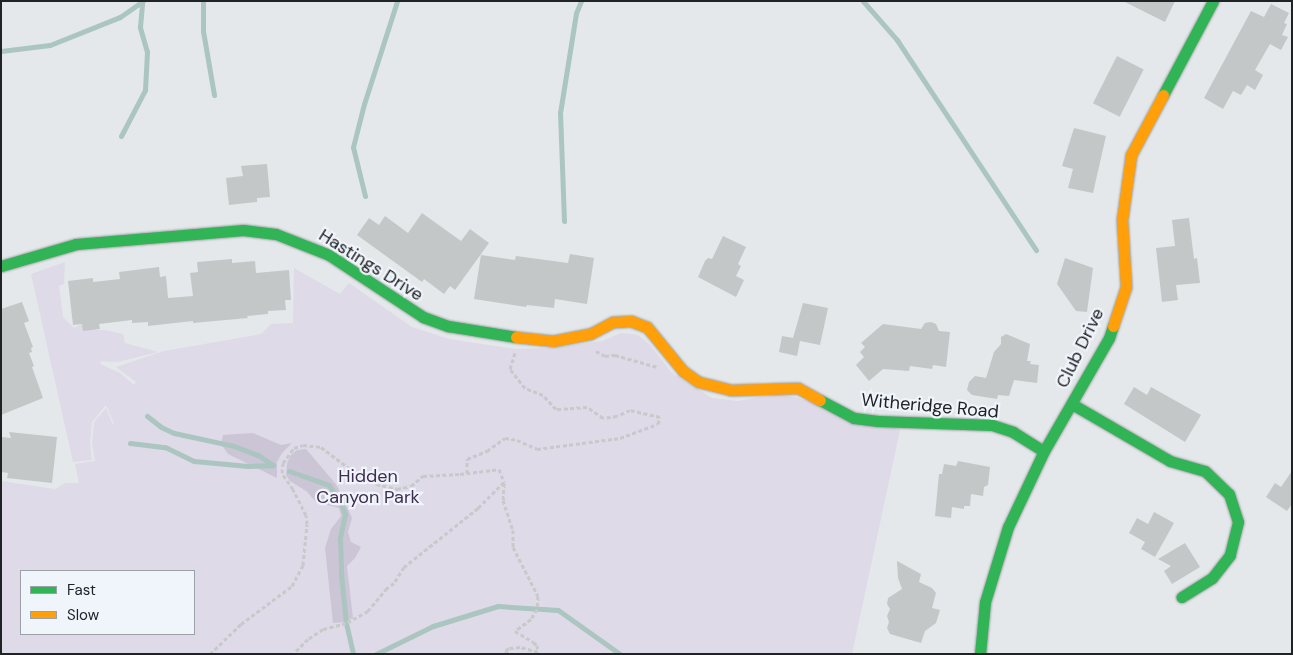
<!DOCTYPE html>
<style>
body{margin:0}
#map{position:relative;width:1293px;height:655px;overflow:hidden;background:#e4e8eb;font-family:"DM Sans",sans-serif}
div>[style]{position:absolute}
.green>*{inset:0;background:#dedae7}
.forest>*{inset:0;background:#ccc5d6}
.stream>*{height:5px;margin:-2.5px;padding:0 2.5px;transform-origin:2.5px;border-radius:2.5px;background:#abc5c0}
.building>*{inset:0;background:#c4c7c8;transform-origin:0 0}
.path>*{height:3px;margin-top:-1.5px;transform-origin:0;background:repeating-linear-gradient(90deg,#c7c9ca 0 4px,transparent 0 6.5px)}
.roads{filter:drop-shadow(0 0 1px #a0a3a5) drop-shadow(0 0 1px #a0a3a5)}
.fast>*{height:11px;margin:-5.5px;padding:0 5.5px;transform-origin:5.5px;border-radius:5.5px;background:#30b455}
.slow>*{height:11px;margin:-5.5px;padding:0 5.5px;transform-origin:5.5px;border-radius:5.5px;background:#ff9f0a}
span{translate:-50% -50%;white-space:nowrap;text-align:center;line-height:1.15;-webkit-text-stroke:4.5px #eff5fb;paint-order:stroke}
.street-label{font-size:18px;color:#202325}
.park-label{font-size:18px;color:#412b51}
.frame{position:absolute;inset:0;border:2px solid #202325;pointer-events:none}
.legend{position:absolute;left:20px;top:570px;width:175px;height:65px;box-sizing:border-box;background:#eff5fb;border:1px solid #9ca1a5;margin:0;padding:6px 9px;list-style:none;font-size:15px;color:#202325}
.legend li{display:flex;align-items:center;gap:10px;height:25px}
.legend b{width:25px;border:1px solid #9ca1a5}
</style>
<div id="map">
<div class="green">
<div style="clip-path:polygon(evenodd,65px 262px,64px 284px,59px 286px,63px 317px,74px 328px,82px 324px,89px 330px,105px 330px,123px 334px,125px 343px,158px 352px,118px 362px,101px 361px,100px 364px,120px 373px,134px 385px,136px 382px,116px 367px,164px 351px,261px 334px,271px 324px,293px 323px,294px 268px,340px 294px,349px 283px,412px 327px,449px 339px,515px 349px,551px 348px,602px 341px,621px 333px,632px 334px,638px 335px,649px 344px,672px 373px,712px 398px,738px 401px,777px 394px,798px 398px,900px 430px,852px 654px,1px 654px,1px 481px,55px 489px,65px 483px,79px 483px,75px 464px,95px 461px,92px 443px,94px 422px,106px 408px,113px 425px,114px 424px,106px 405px,92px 422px,90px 443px,92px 460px,73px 462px,31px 274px,65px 262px,21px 571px,194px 571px,194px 634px,21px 634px,21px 571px)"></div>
</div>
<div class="forest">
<div style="clip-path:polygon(253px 433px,281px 445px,292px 443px,282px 453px,277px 462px,277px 478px,228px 454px,221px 444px,223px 435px)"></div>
<div style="clip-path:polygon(306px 449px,335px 483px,341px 493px,352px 518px,348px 532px,351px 542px,361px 547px,355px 558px,347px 566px,353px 618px,344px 622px,333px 623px,325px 548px,331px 529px,341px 516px,339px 508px,316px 502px,306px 491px,290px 481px,286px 475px,287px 464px,290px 456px,297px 450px)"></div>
</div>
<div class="stream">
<div style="left:203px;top:1px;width:30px;rotate:90deg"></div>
<div style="left:203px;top:31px;width:65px;rotate:80.2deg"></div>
<div style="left:863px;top:1px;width:52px;rotate:48.9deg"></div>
<div style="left:897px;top:40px;width:252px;rotate:56.5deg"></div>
<div style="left:1px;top:51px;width:49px;rotate:-7deg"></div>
<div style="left:50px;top:45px;width:75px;rotate:-21.8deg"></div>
<div style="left:120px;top:17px;width:28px;rotate:-35deg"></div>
<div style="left:121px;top:136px;width:52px;rotate:-62.4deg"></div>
<div style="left:145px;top:90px;width:38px;rotate:-87deg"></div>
<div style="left:147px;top:52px;width:26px;rotate:-106deg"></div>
<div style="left:140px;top:27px;width:25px;rotate:-85deg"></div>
<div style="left:365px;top:196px;width:50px;rotate:-103.8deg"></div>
<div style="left:353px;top:147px;width:44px;rotate:-75.7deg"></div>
<div style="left:364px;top:104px;width:108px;rotate:-72.2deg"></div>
<div style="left:564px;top:221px;width:108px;rotate:-92.1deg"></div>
<div style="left:560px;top:113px;width:101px;rotate:-80.9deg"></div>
<div style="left:576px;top:13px;width:13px;rotate:-67deg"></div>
<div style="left:147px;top:416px;width:18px;rotate:38deg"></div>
<div style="left:161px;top:427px;width:14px;rotate:25deg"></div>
<div style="left:174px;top:433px;width:61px;rotate:12.2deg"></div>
<div style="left:234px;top:446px;width:26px;rotate:21deg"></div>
<div style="left:258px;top:455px;width:18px;rotate:34deg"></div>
<div style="left:130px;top:443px;width:35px;rotate:7deg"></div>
<div style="left:165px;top:447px;width:32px;rotate:26deg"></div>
<div style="left:194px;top:461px;width:54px;rotate:5.3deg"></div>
<div style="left:248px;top:466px;width:25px;rotate:-2deg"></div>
<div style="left:289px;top:471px;width:42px;rotate:19.3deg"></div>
<div style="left:329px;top:485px;width:20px;rotate:57deg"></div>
<div style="left:340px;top:502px;width:13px;rotate:67deg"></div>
<div style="left:345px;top:514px;width:25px;rotate:102deg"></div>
<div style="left:340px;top:538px;width:36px;rotate:88deg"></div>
<div style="left:341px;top:574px;width:49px;rotate:84.2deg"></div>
<div style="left:346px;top:623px;width:32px;rotate:77deg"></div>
<div style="left:376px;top:654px;width:64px;rotate:-26.2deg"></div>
<div style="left:433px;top:626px;width:68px;rotate:-17.1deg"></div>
<div style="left:498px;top:606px;width:60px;rotate:3.8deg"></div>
<div style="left:558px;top:610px;width:76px;rotate:35.4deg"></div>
</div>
<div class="building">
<div style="clip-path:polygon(1123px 1px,1175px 1px,1165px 22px)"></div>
<div style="clip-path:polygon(1271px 4px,1289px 13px,1284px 23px,1287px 24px,1282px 35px,1288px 37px,1281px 50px,1270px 44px,1255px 70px,1263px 75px,1255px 90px,1247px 85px,1241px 95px,1233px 91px,1223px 109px,1204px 98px,1251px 11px,1264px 17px)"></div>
<div style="left:1117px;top:56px;width:30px;height:53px;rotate:27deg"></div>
<div style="clip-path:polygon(1074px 128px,1106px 136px,1093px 193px,1068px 188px,1073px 169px,1062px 166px)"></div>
<div style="clip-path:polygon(267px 164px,270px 197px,257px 198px,257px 202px,229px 205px,226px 178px,243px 176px,241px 166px)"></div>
<div style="clip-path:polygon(422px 213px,461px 241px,470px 229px,489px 243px,455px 290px,450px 286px,444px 294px,424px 279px,422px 282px,357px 235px,369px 218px,379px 225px,385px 216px,408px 233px)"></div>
<div style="clip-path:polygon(1189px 218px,1194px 259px,1197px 258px,1200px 283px,1176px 285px,1178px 300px,1162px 302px,1156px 248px,1175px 246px,1172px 220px)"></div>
<div style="clip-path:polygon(723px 236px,746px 247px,738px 264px,741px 266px,736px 276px,744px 280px,736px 297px,698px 277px,705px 261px,708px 258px,712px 259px)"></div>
<div style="clip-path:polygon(570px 254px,594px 258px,587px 304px,555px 299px,554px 308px,527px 305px,526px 307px,474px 299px,481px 255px,515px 260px,516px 256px,568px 263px)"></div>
<div style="clip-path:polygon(1065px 258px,1093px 268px,1087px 312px,1076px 311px,1057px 284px)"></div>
<div style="clip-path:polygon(232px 259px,232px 263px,255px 261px,256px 273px,289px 270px,291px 300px,285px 300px,286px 310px,268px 311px,268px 314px,247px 316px,248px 318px,193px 323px,193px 321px,148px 326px,148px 322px,132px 323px,132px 320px,99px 324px,100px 329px,83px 331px,82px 324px,73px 325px,68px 281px,93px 278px,93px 282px,120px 279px,119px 272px,159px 267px,160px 277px,166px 276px,168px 298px,193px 296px,190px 273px,198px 272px,197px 262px)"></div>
<div style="clip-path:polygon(22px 302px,29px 321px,24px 323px,33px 347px,31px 348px,32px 352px,29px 353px,34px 366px,32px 367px,43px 398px,1px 415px,1px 309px)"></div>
<div style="clip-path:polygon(803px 303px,828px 308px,820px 345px,800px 341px,797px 356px,779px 352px,782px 336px,793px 338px)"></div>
<div style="clip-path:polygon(931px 322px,936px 324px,939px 331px,950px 332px,946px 367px,933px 365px,932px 369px,910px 366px,909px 371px,883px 369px,869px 381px,856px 365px,864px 357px,860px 352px,865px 347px,861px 343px,883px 324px,921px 329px,925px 323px)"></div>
<div style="clip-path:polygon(1006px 334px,1030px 344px,1027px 361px,1031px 361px,1030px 364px,1039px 365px,1037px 383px,1014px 380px,1009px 396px,998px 395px,997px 399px,972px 395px,967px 390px,969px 382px,975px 376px,986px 378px,994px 352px,1001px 344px,1001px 337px)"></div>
<div style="clip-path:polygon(1134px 387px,1147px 395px,1151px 387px,1201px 415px,1185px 442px,1124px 404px)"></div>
<div style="clip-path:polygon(9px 432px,57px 437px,52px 483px,7px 478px,8px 473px,1px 472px,1px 437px,11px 438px)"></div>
<div style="clip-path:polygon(958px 461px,990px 467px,988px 485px,984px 487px,983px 496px,971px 494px,970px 506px,964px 506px,964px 509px,952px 507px,951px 518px,935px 516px,939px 474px,942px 474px,944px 464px,956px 466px)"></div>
<div style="clip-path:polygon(1292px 471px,1292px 504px,1287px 511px,1266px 497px,1275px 483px,1281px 487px)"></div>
<div style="clip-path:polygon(1154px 512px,1174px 523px,1155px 557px,1141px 549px,1145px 542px,1129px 533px,1137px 518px,1148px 524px)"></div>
<div style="clip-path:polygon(1185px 543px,1200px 567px,1172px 584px,1164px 571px,1171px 566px,1158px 559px)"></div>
<div style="clip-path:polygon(897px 561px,921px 574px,919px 582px,932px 588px,936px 593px,932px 608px,940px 610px,936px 623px,925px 631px,921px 643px,890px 634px,887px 628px,889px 622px,887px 616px,890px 609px,887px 604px,888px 598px,902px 589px,898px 578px)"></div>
</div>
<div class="path">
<div style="left:596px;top:351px;width:10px;rotate:29deg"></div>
<div style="left:605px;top:356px;width:10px;rotate:-6deg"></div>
<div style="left:615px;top:355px;width:44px;rotate:15.9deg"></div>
<div style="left:467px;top:473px;width:14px;rotate:-90deg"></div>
<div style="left:467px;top:459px;width:22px;rotate:-22deg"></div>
<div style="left:487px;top:451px;width:22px;rotate:-36deg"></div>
<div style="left:505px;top:438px;width:12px;rotate:9deg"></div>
<div style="left:517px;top:440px;width:22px;rotate:24deg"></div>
<div style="left:537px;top:449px;width:84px;rotate:-7.5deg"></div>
<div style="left:620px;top:438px;width:40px;rotate:-20.2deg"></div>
<div style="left:658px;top:424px;width:7px;rotate:-74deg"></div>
<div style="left:660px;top:417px;width:31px;rotate:-167deg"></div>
<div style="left:630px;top:410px;width:14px;rotate:155deg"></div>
<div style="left:617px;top:416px;width:14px;rotate:172deg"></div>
<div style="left:603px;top:418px;width:19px;rotate:-145deg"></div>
<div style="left:587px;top:407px;width:31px;rotate:176deg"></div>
<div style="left:556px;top:409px;width:19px;rotate:-133deg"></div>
<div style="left:543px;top:395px;width:19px;rotate:-159deg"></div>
<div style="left:525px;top:388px;width:24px;rotate:-128deg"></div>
<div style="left:510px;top:369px;width:17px;rotate:-73deg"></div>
<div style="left:504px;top:483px;width:17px;rotate:93deg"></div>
<div style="left:503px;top:500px;width:32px;rotate:72deg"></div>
<div style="left:513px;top:530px;width:17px;rotate:90deg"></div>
<div style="left:513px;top:547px;width:55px;rotate:63deg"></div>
<div style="left:538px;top:596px;width:13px;rotate:94deg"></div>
<div style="left:537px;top:609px;width:12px;rotate:121deg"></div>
<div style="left:531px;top:619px;width:20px;rotate:143deg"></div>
<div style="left:515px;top:631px;width:21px;rotate:31deg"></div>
<div style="left:533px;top:642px;width:5px;rotate:37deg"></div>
<div style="left:537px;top:645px;width:7px;rotate:82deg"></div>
<div style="left:538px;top:652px;width:19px;rotate:-164deg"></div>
<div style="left:520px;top:647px;width:11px;rotate:175deg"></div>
<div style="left:509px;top:648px;width:5px;rotate:143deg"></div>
<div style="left:505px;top:651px;width:5px;rotate:37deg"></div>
<div style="left:210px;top:654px;width:43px;rotate:-44.1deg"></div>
<div style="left:241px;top:624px;width:64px;rotate:-36.7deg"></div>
<div style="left:292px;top:586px;width:24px;rotate:-62deg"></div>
<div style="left:303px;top:565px;width:41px;rotate:-84.4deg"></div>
<div style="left:307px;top:524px;width:9px;rotate:-96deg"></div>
<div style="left:306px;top:515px;width:29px;rotate:-117deg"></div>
<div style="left:293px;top:489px;width:19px;rotate:-125deg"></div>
<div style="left:282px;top:473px;width:10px;rotate:-84deg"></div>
<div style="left:283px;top:463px;width:19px;rotate:-54deg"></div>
<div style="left:294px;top:448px;width:9px;rotate:-18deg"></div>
<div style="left:303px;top:445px;width:18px;rotate:6deg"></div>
<div style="left:321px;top:447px;width:46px;rotate:37.1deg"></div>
<div style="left:358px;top:475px;width:20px;rotate:27deg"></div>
<div style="left:376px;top:484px;width:22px;rotate:13deg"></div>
<div style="left:397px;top:489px;width:14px;rotate:-12deg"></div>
<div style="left:411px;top:486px;width:16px;rotate:-40deg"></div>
<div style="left:423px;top:476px;width:37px;rotate:-3deg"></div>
<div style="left:460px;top:474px;width:39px;rotate:-7deg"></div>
<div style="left:499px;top:469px;width:14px;rotate:69deg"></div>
<div style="left:504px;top:482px;width:37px;rotate:135deg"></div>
<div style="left:478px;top:508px;width:95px;rotate:141.4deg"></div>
<div style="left:404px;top:567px;width:19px;rotate:122deg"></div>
<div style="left:394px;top:583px;width:9px;rotate:144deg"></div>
<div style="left:387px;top:588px;width:30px;rotate:130deg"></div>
<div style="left:368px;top:611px;width:25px;rotate:151deg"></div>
<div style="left:346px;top:623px;width:24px;rotate:165deg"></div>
<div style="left:323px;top:629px;width:18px;rotate:146deg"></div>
<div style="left:308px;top:639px;width:21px;rotate:135deg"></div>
</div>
<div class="roads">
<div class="fast">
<div style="left:1163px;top:95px;width:106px;rotate:-62deg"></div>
<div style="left:1px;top:266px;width:78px;rotate:-16.3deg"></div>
<div style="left:76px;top:244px;width:168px;rotate:-4.8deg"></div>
<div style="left:243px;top:230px;width:33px;rotate:7deg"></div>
<div style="left:276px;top:234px;width:57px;rotate:21.6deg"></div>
<div style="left:329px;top:255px;width:113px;rotate:33.4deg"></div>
<div style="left:423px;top:317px;width:27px;rotate:20deg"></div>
<div style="left:448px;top:326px;width:69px;rotate:9.2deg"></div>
<div style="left:820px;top:400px;width:38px;rotate:28deg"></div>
<div style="left:854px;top:418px;width:24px;rotate:7deg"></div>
<div style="left:878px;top:421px;width:114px;rotate:2deg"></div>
<div style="left:992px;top:425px;width:22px;rotate:18deg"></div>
<div style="left:1013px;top:432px;width:36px;rotate:32deg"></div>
<div style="left:1072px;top:404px;width:113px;rotate:30.2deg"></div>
<div style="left:1170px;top:461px;width:36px;rotate:16deg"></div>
<div style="left:1205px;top:471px;width:33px;rotate:44deg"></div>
<div style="left:1229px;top:494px;width:29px;rotate:72deg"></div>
<div style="left:1238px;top:522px;width:34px;rotate:104deg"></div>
<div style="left:1230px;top:555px;width:29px;rotate:128deg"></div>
<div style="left:1212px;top:578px;width:36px;rotate:148deg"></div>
<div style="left:980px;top:654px;width:52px;rotate:-84.5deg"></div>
<div style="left:985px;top:602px;width:78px;rotate:-73deg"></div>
<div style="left:1008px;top:527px;width:84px;rotate:-64.7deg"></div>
<div style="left:1044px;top:451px;width:130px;rotate:-60.1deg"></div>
<div style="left:1109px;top:338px;width:13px;rotate:-72deg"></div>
</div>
<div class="slow">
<div style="left:1113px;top:326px;width:41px;rotate:-71.6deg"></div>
<div style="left:1126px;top:287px;width:67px;rotate:-93.4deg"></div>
<div style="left:1122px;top:220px;width:66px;rotate:-82.1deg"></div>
<div style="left:1131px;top:155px;width:68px;rotate:-61.9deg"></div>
<div style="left:516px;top:337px;width:37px;rotate:6deg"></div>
<div style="left:553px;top:341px;width:38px;rotate:-11deg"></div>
<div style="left:590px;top:334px;width:26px;rotate:-28deg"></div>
<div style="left:613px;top:322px;width:18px;rotate:-3deg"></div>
<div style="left:631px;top:321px;width:17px;rotate:21deg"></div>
<div style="left:647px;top:327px;width:57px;rotate:50.7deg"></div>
<div style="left:683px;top:371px;width:19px;rotate:35deg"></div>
<div style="left:699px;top:382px;width:33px;rotate:14deg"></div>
<div style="left:731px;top:390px;width:67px;rotate:-1.7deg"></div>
<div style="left:798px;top:388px;width:25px;rotate:29deg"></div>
</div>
</div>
<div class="street-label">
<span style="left:371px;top:265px;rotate:32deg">Hastings Drive</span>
<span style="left:1080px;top:348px;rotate:-64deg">Club Drive</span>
<span style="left:930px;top:406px;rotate:5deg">Witheridge Road</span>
</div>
<div class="park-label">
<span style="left:368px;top:487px">Hidden<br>Canyon Park</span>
</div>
<div class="frame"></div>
<ul class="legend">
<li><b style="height:6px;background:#30b455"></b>Fast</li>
<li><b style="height:6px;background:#ff9f0a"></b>Slow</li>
</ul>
</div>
